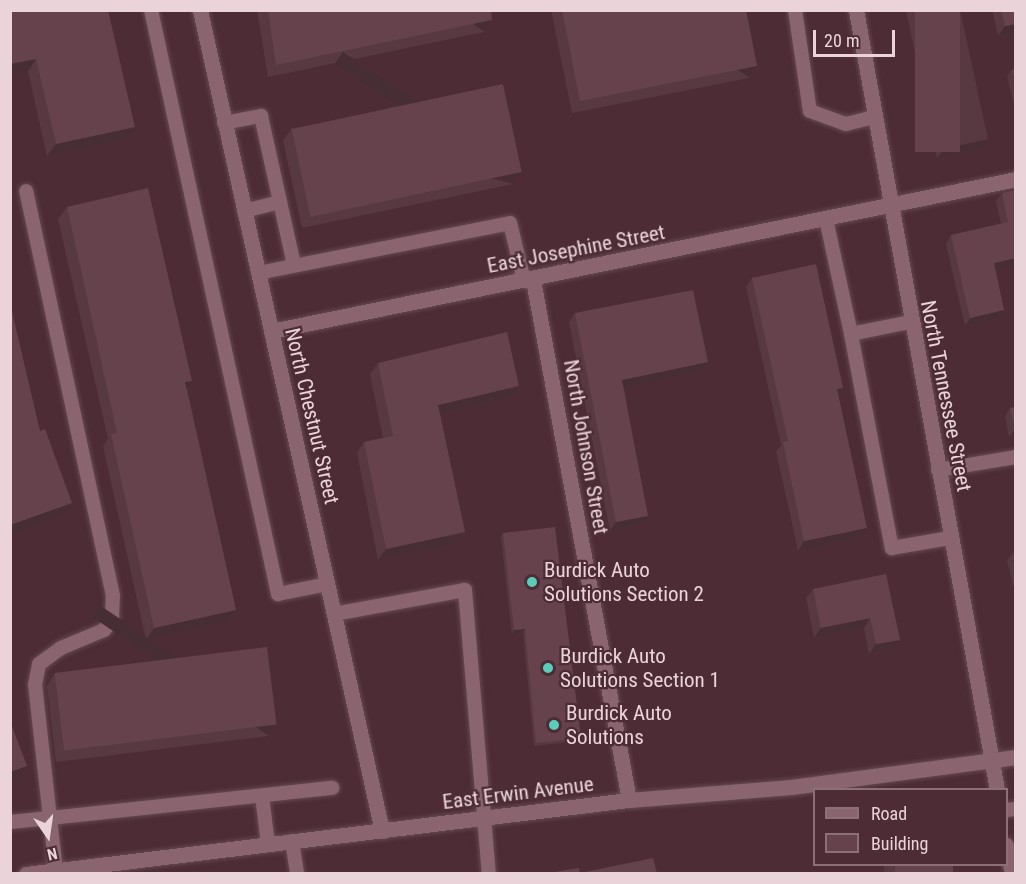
<!DOCTYPE html>
<style>
body{margin:0}
#map{position:relative;width:1026px;height:884px;overflow:hidden;background:#4d2c36;font-family:"Roboto Condensed",sans-serif}
div>[style]{position:absolute}
.roads{filter:drop-shadow(0 0 2px #664952) drop-shadow(0 0 2px #664952)}
.lane>*{height:14px;margin:-7px;padding:0 7px;transform-origin:7px;border-radius:7px;background:#8a646f}
.street>*{height:15px;margin:-7.5px;padding:0 7.5px;transform-origin:7.5px;border-radius:7.5px;background:#8a646f}
.secondary>*{height:15px;margin:-7.5px;padding:0 7.5px;transform-origin:7.5px;border-radius:7.5px;background:#8a646f}
.wall>*{inset:0;background:#583941;transform-origin:0 0}
.shaded-wall>*{inset:0;background:#472e35;transform-origin:0 0}
.building>*{inset:0;background:#66424c;transform-origin:0 0}
.dots>*{width:16px;height:16px;translate:-50% -50%;box-sizing:border-box;border:3px solid #4d2c36;border-radius:50%}
span{translate:-50% -50%;white-space:nowrap;text-align:center;line-height:1.15;-webkit-text-stroke:4.5px #4d2c36;paint-order:stroke}
.street-label{font-size:21px;color:#ead4d9}
.poi-label{font-size:21px;color:#ead4d9}
.left{translate:0 -50%;text-align:left}
.frame{position:absolute;inset:0;border:12px solid #ead4d9;pointer-events:none}
.legend{position:absolute;left:813px;top:788px;width:195px;height:78px;box-sizing:border-box;background:#4d2c36;border:2px solid #8c6f77;margin:0;padding:8px 10px;list-style:none;font-size:18px;color:#ead4d9}
.legend li{display:flex;align-items:center;gap:12px;height:30px}
.legend b{width:30px;border:2px solid #8c6f77}
.north{position:absolute;left:18px;top:806px;width:60px;height:60px;-webkit-text-stroke:4px #4d2c36;paint-order:stroke;rotate:167deg;font-size:16px;font-weight:700;line-height:24px;text-align:center;color:#ead4d9}
.north::after{content:'';display:block;margin:auto;width:21px;height:27px;background:#ead4d9;clip-path:polygon(50% 0,100% 100%,50% 72%,0 100%)}
.scale{position:absolute;left:813px;top:30px;width:82px;height:27px;box-sizing:border-box;border:3px solid #ead4d9;border-top:0;padding-left:8px;font-size:18px;line-height:21px;white-space:nowrap;color:#ead4d9;-webkit-text-stroke:4px #4d2c36;paint-order:stroke}
</style>
<div id="map">
<div class="roads">
<div class="lane">
<div style="left:151px;top:10px;width:598px;rotate:77.73deg"></div>
<div style="left:278px;top:594px;width:50px;rotate:-11.5deg"></div>
<div style="left:795px;top:10px;width:102px;rotate:81.6deg"></div>
<div style="left:810px;top:111px;width:38px;rotate:20deg"></div>
<div style="left:846px;top:124px;width:29px;rotate:-14deg"></div>
<div style="left:224px;top:123px;width:38px;rotate:-11deg"></div>
<div style="left:261px;top:116px;width:153px;rotate:77.5deg"></div>
<div style="left:244px;top:211px;width:37px;rotate:-14deg"></div>
<div style="left:826px;top:219px;width:118px;rotate:77.7deg"></div>
<div style="left:258px;top:273px;width:257px;rotate:-11.2deg"></div>
<div style="left:510px;top:223px;width:60px;rotate:76.4deg"></div>
<div style="left:910px;top:322px;width:60px;rotate:168.5deg"></div>
<div style="left:851px;top:334px;width:218px;rotate:79.2deg"></div>
<div style="left:892px;top:548px;width:59px;rotate:-9.8deg"></div>
<div style="left:938px;top:470px;width:79px;rotate:-9.5deg"></div>
<div style="left:334px;top:614px;width:133px;rotate:-10.4deg"></div>
<div style="left:465px;top:590px;width:285px;rotate:85.2deg"></div>
<div style="left:262px;top:796px;width:48px;rotate:82.9deg"></div>
<div style="left:1006px;top:810px;width:10px;rotate:-6deg"></div>
<div style="left:10px;top:822px;width:40px;rotate:-5.7deg"></div>
<div style="left:50px;top:818px;width:134px;rotate:-96.4deg"></div>
<div style="left:35px;top:685px;width:21px;rotate:-79deg"></div>
<div style="left:39px;top:664px;width:27px;rotate:-36deg"></div>
<div style="left:61px;top:648px;width:47px;rotate:-22.7deg"></div>
<div style="left:104px;top:630px;width:13px;rotate:-51deg"></div>
<div style="left:112px;top:620px;width:24px;rotate:-88deg"></div>
<div style="left:113px;top:596px;width:414px;rotate:-102.1deg"></div>
<div style="left:292px;top:841px;width:33px;rotate:81deg"></div>
<div style="left:56px;top:870px;width:52px;rotate:-96.6deg"></div>
<div style="left:50px;top:818px;width:284px;rotate:-6.1deg"></div>
</div>
<div class="street">
<div style="left:200px;top:10px;width:841px;rotate:77.5deg"></div>
<div style="left:533px;top:280px;width:529px;rotate:79.54deg"></div>
<div style="left:271px;top:331px;width:760px;rotate:-11.53deg"></div>
<div style="left:26px;top:874px;width:608px;rotate:-7deg"></div>
<div style="left:629px;top:800px;width:163px;rotate:-4.6deg"></div>
<div style="left:791px;top:787px;width:227px;rotate:-7.6deg"></div>
</div>
<div class="secondary">
<div style="left:856px;top:10px;width:793px;rotate:79.75deg"></div>
<div style="left:1006px;top:845px;width:30px;rotate:78deg"></div>
</div>
</div>
<div class="wall">
<div style="clip-path:polygon(10px 10px,135px 127px,126px 139px,47px 156px,28px 71px,10px 75px)"></div>
<div style="clip-path:polygon(257px 10px,491px 10px,492px 20px,484px 32px,268px 77px)"></div>
<div style="clip-path:polygon(551px 10px,746px 10px,757px 66px,749px 78px,572px 113px)"></div>
<div style="clip-path:polygon(906px 10px,960px 10px,988px 139px,981px 149px,937px 158px)"></div>
<div style="clip-path:polygon(992px 10px,1016px 10px,1016px 33px,998px 36px)"></div>
<div style="clip-path:polygon(1016px 69px,1016px 112px,1007px 76px,1012px 70px)"></div>
<div style="clip-path:polygon(292px 128px,513px 184px,302px 228px,283px 141px)"></div>
<div style="clip-path:polygon(1016px 190px,1016px 265px,995px 269px,1004px 310px,999px 318px,965px 326px,946px 244px,951px 235px,1001px 224px,996px 201px,1002px 193px)"></div>
<div style="clip-path:polygon(67px 207px,187px 388px,236px 610px,227px 622px,146px 640px,103px 446px,108px 439px,58px 219px)"></div>
<div style="clip-path:polygon(752px 278px,838px 395px,860px 537px,798px 551px,776px 451px,781px 445px,746px 287px)"></div>
<div style="clip-path:polygon(575px 313px,708px 362px,702px 371px,624px 387px,641px 525px,610px 531px,569px 322px)"></div>
<div style="clip-path:polygon(378px 363px,512px 397px,440px 414px,465px 532px,457px 543px,378px 560px,357px 453px,364px 442px,383px 438px,370px 374px)"></div>
<div style="clip-path:polygon(1016px 407px,1016px 436px,1009px 437px,1005px 416px,1010px 408px)"></div>
<div style="clip-path:polygon(503px 533px,581px 738px,579px 741px,534px 746px,523px 632px,512px 634px,501px 537px)"></div>
<div style="clip-path:polygon(1016px 552px,1016px 596px,1007px 561px,1013px 553px)"></div>
<div style="clip-path:polygon(886px 574px,900px 640px,893px 649px,869px 654px,864px 628px,814px 638px,806px 598px,813px 589px)"></div>
<div style="clip-path:polygon(55px 673px,276px 724px,268px 736px,56px 762px,47px 686px)"></div>
<div style="left:884px;top:864px;width:69px;height:9px"></div>
</div>
<div class="shaded-wall">
<div style="left:492px;top:20px;width:14px;height:221px;rotate:124deg"></div>
<div style="clip-path:polygon(1016px 24px,1016px 33px,998px 36px,1005px 26px)"></div>
<div style="clip-path:polygon(36px 59px,28px 71px,10px 75px,10px 64px)"></div>
<div style="left:757px;top:66px;width:14px;height:180px;rotate:124deg"></div>
<div style="clip-path:polygon(135px 127px,126px 139px,47px 156px,56px 144px)"></div>
<div style="clip-path:polygon(988px 139px,981px 149px,937px 158px,944px 149px)"></div>
<div style="left:521px;top:172px;width:14px;height:215px;rotate:124deg"></div>
<div style="clip-path:polygon(1016px 258px,1016px 265px,988px 271px,994px 263px)"></div>
<div style="clip-path:polygon(1004px 310px,999px 318px,965px 326px,970px 318px)"></div>
<div style="clip-path:polygon(708px 362px,702px 371px,616px 389px,622px 380px)"></div>
<div style="clip-path:polygon(192px 381px,183px 393px,185px 382px)"></div>
<div style="clip-path:polygon(519px 386px,512px 397px,431px 416px,438px 405px)"></div>
<div style="clip-path:polygon(843px 388px,836px 398px,837px 389px)"></div>
<div style="clip-path:polygon(1015px 429px,1016px 436px,1009px 437px)"></div>
<div style="clip-path:polygon(72px 503px,63px 515px,10px 534px,10px 525px)"></div>
<div style="clip-path:polygon(648px 516px,641px 525px,610px 531px,616px 522px)"></div>
<div style="clip-path:polygon(867px 528px,860px 537px,798px 551px,804px 541px)"></div>
<div style="clip-path:polygon(465px 532px,457px 543px,378px 560px,386px 549px)"></div>
<div style="clip-path:polygon(236px 610px,227px 622px,146px 640px,154px 628px)"></div>
<div style="clip-path:polygon(870px 618px,864px 628px,814px 638px,821px 628px)"></div>
<div style="clip-path:polygon(525px 629px,523px 632px,512px 634px,514px 630px)"></div>
<div style="clip-path:polygon(900px 640px,893px 649px,869px 654px,876px 644px)"></div>
<div style="left:276px;top:724px;width:14px;height:213px;rotate:124deg"></div>
<div style="left:581px;top:738px;width:4px;height:45px;rotate:124deg"></div>
<div style="clip-path:polygon(27px 766px,18px 778px,10px 781px,10px 772px)"></div>
</div>
<div class="building">
<div style="clip-path:polygon(10px 10px,108px 10px,135px 127px,56px 144px,36px 59px,10px 64px)"></div>
<div style="clip-path:polygon(268px 10px,491px 10px,492px 20px,276px 65px)"></div>
<div style="clip-path:polygon(562px 10px,746px 10px,757px 66px,580px 101px)"></div>
<div style="left:915px;top:10px;width:45px;height:142px"></div>
<div style="clip-path:polygon(1001px 10px,1016px 10px,1016px 24px,1005px 26px)"></div>
<div style="clip-path:polygon(1016px 69px,1016px 85px,1012px 70px)"></div>
<div style="left:503px;top:84px;width:90px;height:216px;rotate:78deg"></div>
<div style="clip-path:polygon(148px 188px,192px 381px,185px 382px,236px 610px,154px 628px,111px 434px,117px 433px,67px 207px)"></div>
<div style="clip-path:polygon(1016px 190px,1016px 258px,994px 263px,1004px 310px,970px 318px,951px 235px,1008px 222px,1002px 193px)"></div>
<div style="clip-path:polygon(816px 264px,843px 388px,837px 389px,867px 528px,804px 541px,783px 442px,788px 441px,752px 278px)"></div>
<div style="clip-path:polygon(693px 290px,708px 362px,622px 380px,648px 516px,616px 522px,575px 313px)"></div>
<div style="clip-path:polygon(10px 303px,40px 431px,45px 429px,72px 503px,10px 525px)"></div>
<div style="clip-path:polygon(507px 332px,519px 386px,438px 405px,465px 532px,386px 549px,364px 442px,393px 436px,378px 363px)"></div>
<div style="clip-path:polygon(1016px 407px,1016px 429px,1015px 429px,1010px 408px)"></div>
<div style="clip-path:polygon(555px 527px,581px 738px,536px 743px,525px 629px,514px 630px,503px 533px)"></div>
<div style="clip-path:polygon(886px 574px,900px 640px,876px 644px,870px 618px,821px 628px,813px 589px)"></div>
<div style="left:267px;top:647px;width:78px;height:214px;rotate:83deg"></div>
<div style="clip-path:polygon(10px 721px,27px 766px,10px 772px)"></div>
<div style="clip-path:polygon(653px 858px,657px 873px,548px 873px,579px 868px,580px 873px)"></div>
<div style="left:895px;top:864px;width:58px;height:9px"></div>
</div>
<div class="dots">
<div style="left:532px;top:582px;background:#5bcebb"></div>
<div style="left:548px;top:668px;background:#5bcebb"></div>
<div style="left:554px;top:725px;background:#5bcebb"></div>
</div>
<div class="street-label">
<span style="left:576px;top:249px;rotate:-11deg">East Josephine Street</span>
<span style="left:946px;top:396px;rotate:79deg">North Tennessee Street</span>
<span style="left:312px;top:416px;rotate:77deg">North Chestnut Street</span>
<span style="left:586px;top:447px;rotate:80deg">North Johnson Street</span>
<span style="left:518px;top:793px;rotate:-7deg">East Erwin Avenue</span>
</div>
<div class="poi-label">
<span class="left" style="left:544px;top:582px">Burdick Auto<br>Solutions Section 2</span>
<span class="left" style="left:560px;top:668px">Burdick Auto<br>Solutions Section 1</span>
<span class="left" style="left:566px;top:725px">Burdick Auto<br>Solutions</span>
</div>
<div class="frame"></div>
<ul class="legend">
<li><b style="height:8px;background:#8a646f"></b>Road</li>
<li><b style="height:16px;background:#66424c"></b>Building</li>
</ul>
<div class="north">N</div>
<div class="scale">20 m</div>
</div>
